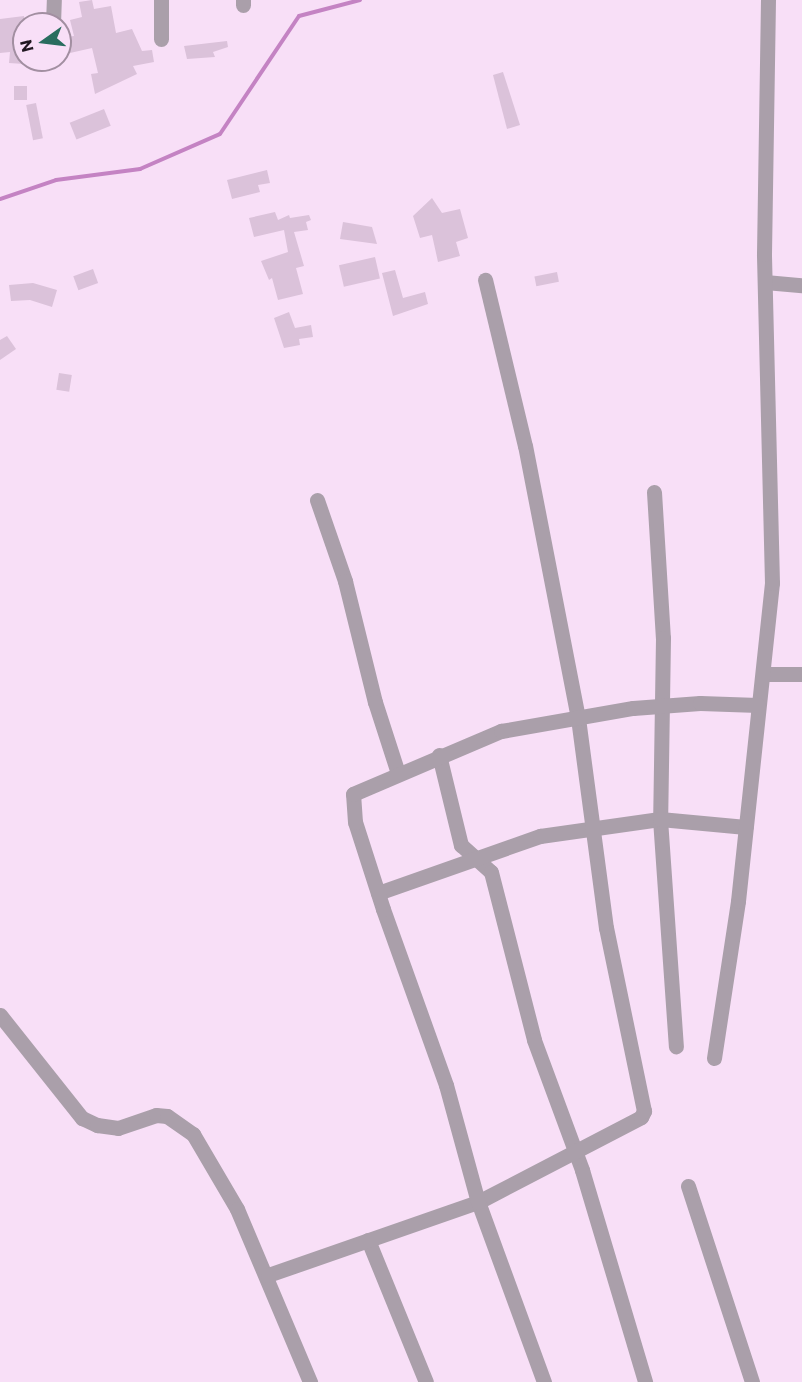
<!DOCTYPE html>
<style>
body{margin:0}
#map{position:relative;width:802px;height:1382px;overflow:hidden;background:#f8dff7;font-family:Commissioner,sans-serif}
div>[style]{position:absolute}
.stream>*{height:4px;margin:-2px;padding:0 2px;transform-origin:2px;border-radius:2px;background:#c483c3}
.building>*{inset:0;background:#dbc2da;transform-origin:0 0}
.minor>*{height:15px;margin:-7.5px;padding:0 7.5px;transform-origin:7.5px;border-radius:7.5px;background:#aa9faa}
span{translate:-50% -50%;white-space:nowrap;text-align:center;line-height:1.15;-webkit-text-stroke:4.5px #f8dff7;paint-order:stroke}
.north{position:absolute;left:12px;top:12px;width:60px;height:60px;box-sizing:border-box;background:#f8dff7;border:2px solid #a28fa1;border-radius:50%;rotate:256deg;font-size:16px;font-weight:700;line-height:24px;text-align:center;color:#201720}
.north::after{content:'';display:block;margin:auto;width:21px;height:27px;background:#296d5f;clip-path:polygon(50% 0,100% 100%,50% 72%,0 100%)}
</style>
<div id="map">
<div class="stream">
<div style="left:0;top:199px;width:59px;rotate:-18.7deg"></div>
<div style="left:56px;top:180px;width:85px;rotate:-7.5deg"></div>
<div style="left:140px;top:169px;width:87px;rotate:-23.6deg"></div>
<div style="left:220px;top:134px;width:142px;rotate:-56.2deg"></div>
<div style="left:299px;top:16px;width:63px;rotate:-14.7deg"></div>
</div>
<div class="building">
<div style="clip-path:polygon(92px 0,94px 9px,111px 6px,116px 33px,132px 29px,142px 51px,152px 50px,154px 62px,133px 66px,137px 74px,95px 94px,91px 74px,98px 73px,92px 48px,70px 53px,66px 37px,74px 36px,70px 20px,82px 17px,79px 2px)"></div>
<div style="clip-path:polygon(24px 16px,24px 64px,9px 63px,10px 52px,0 53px,0 19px)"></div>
<div style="clip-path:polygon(227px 41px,228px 47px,213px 52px,215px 57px,187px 59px,184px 46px)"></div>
<div style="clip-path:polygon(503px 72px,520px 125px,507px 129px,493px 75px)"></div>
<div style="left:14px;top:86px;width:13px;height:14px"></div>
<div style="left:36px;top:103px;width:36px;height:10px;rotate:79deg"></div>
<div style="left:104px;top:109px;width:18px;height:37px;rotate:68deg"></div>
<div style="clip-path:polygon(267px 170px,270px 183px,258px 185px,260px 192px,232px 199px,227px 180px)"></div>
<div style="clip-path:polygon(432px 198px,442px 213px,460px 209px,468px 238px,456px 242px,460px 256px,438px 262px,432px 235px,420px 238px,413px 216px)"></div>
<div style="clip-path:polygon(275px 212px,278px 220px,289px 215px,290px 218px,309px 215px,311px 220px,306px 222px,308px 230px,294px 232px,304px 266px,296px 268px,303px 294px,278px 300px,272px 278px,269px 280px,261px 261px,288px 252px,284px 230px,254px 237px,249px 218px)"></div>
<div style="clip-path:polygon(343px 222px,372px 227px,377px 244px,340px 239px)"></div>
<div style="left:375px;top:257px;width:22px;height:37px;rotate:77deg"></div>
<div style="left:93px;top:269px;width:15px;height:21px;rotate:70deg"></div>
<div style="clip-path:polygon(395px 270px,403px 298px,425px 292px,428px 304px,393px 316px,382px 273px)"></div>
<div style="left:557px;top:272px;width:10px;height:23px;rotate:79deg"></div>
<div style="clip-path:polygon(33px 283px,57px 290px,52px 307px,30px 300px,11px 301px,9px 285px)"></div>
<div style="clip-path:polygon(289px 312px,295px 328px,311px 325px,313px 337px,299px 339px,300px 345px,284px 348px,274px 318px)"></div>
<div style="clip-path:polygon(7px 336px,16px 349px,0 360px,0 340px)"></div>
<div style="left:59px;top:373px;width:13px;height:17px;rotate:9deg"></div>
</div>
<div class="minor">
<div style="left:243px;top:5px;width:5px;rotate:-90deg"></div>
<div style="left:53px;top:24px;width:24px;rotate:-88deg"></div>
<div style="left:161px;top:39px;width:39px;rotate:-90deg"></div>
<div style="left:765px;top:282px;width:37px;rotate:5deg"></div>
<div style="left:654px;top:492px;width:146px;rotate:86.5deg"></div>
<div style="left:663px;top:638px;width:181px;rotate:90.9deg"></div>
<div style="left:660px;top:819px;width:228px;rotate:86deg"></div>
<div style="left:317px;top:500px;width:86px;rotate:70.9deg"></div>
<div style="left:345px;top:581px;width:125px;rotate:76.1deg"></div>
<div style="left:375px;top:702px;width:75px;rotate:72.1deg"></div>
<div style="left:764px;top:674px;width:38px"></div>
<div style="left:439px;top:755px;width:93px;rotate:76.3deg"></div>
<div style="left:461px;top:845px;width:40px;rotate:42deg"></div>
<div style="left:491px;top:872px;width:173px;rotate:75.6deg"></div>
<div style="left:534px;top:1040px;width:139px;rotate:69.7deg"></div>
<div style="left:582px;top:1170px;width:221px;rotate:73.4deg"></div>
<div style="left:378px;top:893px;width:172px;rotate:-19.4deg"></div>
<div style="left:540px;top:836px;width:121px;rotate:-8.1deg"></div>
<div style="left:660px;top:819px;width:86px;rotate:5.3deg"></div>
<div style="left:0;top:1015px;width:132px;rotate:51.5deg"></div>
<div style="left:82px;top:1118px;width:17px;rotate:25deg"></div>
<div style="left:97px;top:1125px;width:21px;rotate:8deg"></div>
<div style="left:118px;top:1128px;width:40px;rotate:-18.9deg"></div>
<div style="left:156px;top:1115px;width:11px;rotate:5deg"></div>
<div style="left:167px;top:1116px;width:32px;rotate:35deg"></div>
<div style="left:193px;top:1134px;width:87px;rotate:59.6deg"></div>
<div style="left:237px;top:1209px;width:188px;rotate:67.1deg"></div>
<div style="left:714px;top:1058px;width:159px;rotate:-81.3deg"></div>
<div style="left:738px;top:901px;width:320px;rotate:-83.9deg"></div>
<div style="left:772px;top:583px;width:329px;rotate:-91.4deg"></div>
<div style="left:764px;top:254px;width:254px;rotate:-89.1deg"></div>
<div style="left:688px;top:1186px;width:206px;rotate:71.9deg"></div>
<div style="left:368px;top:1240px;width:153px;rotate:67.8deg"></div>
<div style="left:268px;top:1275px;width:222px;rotate:-19.2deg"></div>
<div style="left:478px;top:1202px;width:184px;rotate:-27.5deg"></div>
<div style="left:641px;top:1117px;width:7px;rotate:-63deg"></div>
<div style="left:644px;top:1111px;width:187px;rotate:-101.7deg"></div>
<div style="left:606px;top:928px;width:212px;rotate:-97.6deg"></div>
<div style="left:578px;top:718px;width:277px;rotate:-101deg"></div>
<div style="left:525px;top:446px;width:171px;rotate:-103.5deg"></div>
<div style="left:544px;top:1382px;width:192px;rotate:-110.1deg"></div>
<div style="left:478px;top:1202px;width:121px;rotate:-105.3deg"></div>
<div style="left:446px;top:1085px;width:187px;rotate:-109.7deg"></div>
<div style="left:383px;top:909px;width:91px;rotate:-107.8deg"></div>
<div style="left:355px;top:822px;width:28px;rotate:-94deg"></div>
<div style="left:353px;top:794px;width:161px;rotate:-23.1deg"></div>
<div style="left:501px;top:731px;width:134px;rotate:-9.9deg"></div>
<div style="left:633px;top:708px;width:67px;rotate:-4.3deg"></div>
<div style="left:700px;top:703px;width:58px;rotate:2deg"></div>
</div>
<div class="north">N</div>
</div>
